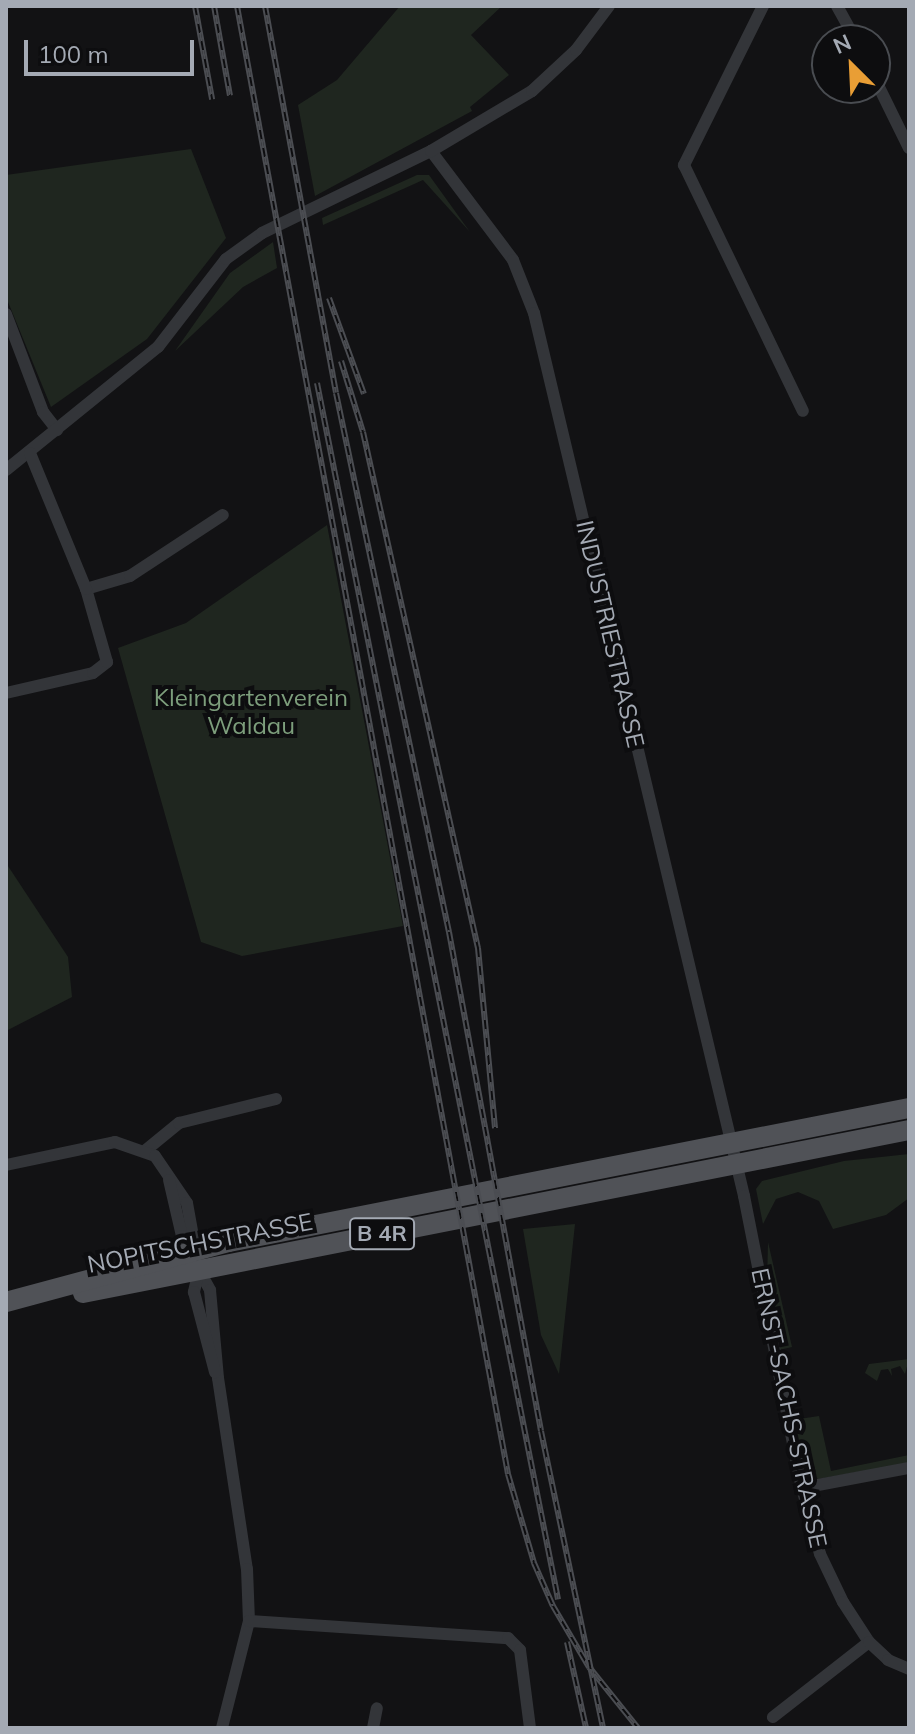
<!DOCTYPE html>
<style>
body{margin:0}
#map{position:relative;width:915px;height:1734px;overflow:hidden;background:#121214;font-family:Mulish,sans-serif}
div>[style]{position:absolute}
.green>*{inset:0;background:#1f261f}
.street>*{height:12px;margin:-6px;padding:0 6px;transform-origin:6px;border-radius:6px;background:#333539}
.primary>*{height:20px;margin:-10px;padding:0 10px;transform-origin:10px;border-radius:10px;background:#505257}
.rail>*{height:6px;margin-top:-3px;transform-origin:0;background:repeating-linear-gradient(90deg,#0d0d0f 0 9px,#4b4d52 0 18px);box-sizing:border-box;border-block:2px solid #4b4d52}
span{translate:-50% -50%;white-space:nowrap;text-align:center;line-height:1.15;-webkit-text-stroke:8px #0d0d0f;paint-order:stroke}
.shield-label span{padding:2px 6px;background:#0d0d0f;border:2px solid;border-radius:6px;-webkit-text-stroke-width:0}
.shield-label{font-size:22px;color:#a4aab4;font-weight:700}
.street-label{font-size:24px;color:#a4aab4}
.park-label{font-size:24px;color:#7d9e7c}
.frame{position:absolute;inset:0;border:8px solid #a4aab4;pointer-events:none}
.north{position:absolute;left:811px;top:24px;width:80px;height:80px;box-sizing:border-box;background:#0d0d0f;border:2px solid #494c51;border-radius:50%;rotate:336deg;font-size:22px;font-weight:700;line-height:32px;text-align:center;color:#a4aab4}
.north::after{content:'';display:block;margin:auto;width:28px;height:36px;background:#e99e35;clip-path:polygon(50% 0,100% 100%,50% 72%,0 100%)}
.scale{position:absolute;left:24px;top:40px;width:170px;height:36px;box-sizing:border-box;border:4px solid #a4aab4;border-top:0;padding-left:10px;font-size:24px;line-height:28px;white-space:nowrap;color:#a4aab4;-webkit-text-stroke:6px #0d0d0f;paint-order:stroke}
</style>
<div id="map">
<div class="green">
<div style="clip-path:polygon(400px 6px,502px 6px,471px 35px,509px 75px,470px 107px,472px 111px,315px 196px,298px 105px,337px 80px)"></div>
<div style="clip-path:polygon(191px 149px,226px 238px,147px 339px,51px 407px,6px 297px,6px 175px)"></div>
<div style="clip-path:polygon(417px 175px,429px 175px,470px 232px,423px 180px,323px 225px,322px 218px)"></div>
<div style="clip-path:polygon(273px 242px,277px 268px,243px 287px,175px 351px,230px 273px)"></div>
<div style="clip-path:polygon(327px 525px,403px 926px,242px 956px,201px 942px,118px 648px,186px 623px)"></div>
<div style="clip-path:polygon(6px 863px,68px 957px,72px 997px,6px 1031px)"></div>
<div style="clip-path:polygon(909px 1154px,909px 1198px,886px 1215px,833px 1229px,819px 1201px,798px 1192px,776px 1199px,763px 1224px,756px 1189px,762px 1181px,844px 1161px)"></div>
<div style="clip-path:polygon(575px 1224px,559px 1374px,541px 1335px,523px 1229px)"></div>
<div style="clip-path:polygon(768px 1242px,792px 1347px,779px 1350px,767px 1285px)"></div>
<div style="clip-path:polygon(909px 1359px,905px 1374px,900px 1366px,891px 1369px,892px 1376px,888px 1369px,881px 1370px,877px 1381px,865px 1373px,869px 1364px)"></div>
<div style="clip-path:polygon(796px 1411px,799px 1419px,819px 1416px,831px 1471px,909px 1455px,909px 1463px,818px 1479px,803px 1466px,793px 1416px)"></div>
</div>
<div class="street">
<div style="left:763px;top:6px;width:178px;rotate:116.4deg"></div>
<div style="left:684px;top:165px;width:273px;rotate:64.2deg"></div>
<div style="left:837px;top:6px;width:39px;rotate:61deg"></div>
<div style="left:875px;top:79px;width:77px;rotate:63.8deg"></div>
<div style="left:431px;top:151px;width:136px;rotate:53deg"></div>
<div style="left:513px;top:260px;width:57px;rotate:68.4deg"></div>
<div style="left:534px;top:313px;width:908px;rotate:76.62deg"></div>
<div style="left:744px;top:1196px;width:298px;rotate:78.8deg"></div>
<div style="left:802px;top:1488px;width:68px;rotate:74.7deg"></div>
<div style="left:820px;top:1554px;width:53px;rotate:64.4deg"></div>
<div style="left:843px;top:1602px;width:48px;rotate:57deg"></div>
<div style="left:869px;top:1642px;width:122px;rotate:142deg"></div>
<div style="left:6px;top:314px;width:105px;rotate:69.3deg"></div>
<div style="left:43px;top:412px;width:23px;rotate:52deg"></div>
<div style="left:6px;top:470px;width:196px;rotate:-39deg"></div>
<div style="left:158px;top:347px;width:111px;rotate:-52.3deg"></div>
<div style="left:226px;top:259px;width:44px;rotate:-35.8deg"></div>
<div style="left:262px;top:233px;width:188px;rotate:-25.9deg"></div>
<div style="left:431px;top:151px;width:117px;rotate:-30.7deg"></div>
<div style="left:532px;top:91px;width:60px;rotate:-43deg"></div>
<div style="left:576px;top:50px;width:55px;rotate:-53.1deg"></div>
<div style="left:86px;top:589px;width:46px;rotate:-16.5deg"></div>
<div style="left:130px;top:576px;width:111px;rotate:-33.3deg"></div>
<div style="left:6px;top:693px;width:89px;rotate:-12.9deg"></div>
<div style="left:93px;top:673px;width:18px;rotate:-38deg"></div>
<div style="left:107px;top:662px;width:76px;rotate:-106deg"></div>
<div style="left:86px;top:589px;width:147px;rotate:-112.4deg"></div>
<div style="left:146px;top:1150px;width:43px;rotate:-39.3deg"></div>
<div style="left:179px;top:1123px;width:100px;rotate:-13.9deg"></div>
<div style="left:6px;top:1165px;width:111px;rotate:-11.9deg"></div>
<div style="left:115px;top:1142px;width:42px;rotate:19.3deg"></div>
<div style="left:155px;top:1156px;width:57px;rotate:55.8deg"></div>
<div style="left:187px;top:1203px;width:68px;rotate:79.8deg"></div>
<div style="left:199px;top:1270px;width:23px;rotate:61deg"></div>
<div style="left:210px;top:1290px;width:88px;rotate:84.8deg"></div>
<div style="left:218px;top:1378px;width:193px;rotate:81.4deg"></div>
<div style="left:247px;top:1569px;width:52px;rotate:87.8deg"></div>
<div style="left:249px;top:1621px;width:110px;rotate:104.2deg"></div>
<div style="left:169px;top:1180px;width:57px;rotate:76.9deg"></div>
<div style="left:182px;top:1236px;width:20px;rotate:49deg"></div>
<div style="left:199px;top:1270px;width:23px;rotate:103deg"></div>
<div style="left:194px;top:1292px;width:83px;rotate:75.3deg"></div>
<div style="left:802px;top:1488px;width:109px;rotate:-10.6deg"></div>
<div style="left:249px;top:1621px;width:260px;rotate:3.8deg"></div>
<div style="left:508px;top:1638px;width:17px;rotate:45deg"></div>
<div style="left:520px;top:1650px;width:79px;rotate:82.7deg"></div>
<div style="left:869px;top:1642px;width:26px;rotate:43deg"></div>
<div style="left:888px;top:1660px;width:23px;rotate:23deg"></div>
<div style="left:373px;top:1728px;width:20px;rotate:-79deg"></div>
</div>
<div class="primary">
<div style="left:83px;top:1293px;width:842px;rotate:-11.16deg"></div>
<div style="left:6px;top:1302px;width:231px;rotate:-15.1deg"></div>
<div style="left:229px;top:1242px;width:693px;rotate:-11.15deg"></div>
</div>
<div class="rail">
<div style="left:195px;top:6px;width:95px;rotate:79.6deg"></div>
<div style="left:214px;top:6px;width:91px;rotate:79.9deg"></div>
<div style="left:237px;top:6px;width:1493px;rotate:79.54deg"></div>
<div style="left:508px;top:1474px;width:93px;rotate:73.7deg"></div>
<div style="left:534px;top:1563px;width:47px;rotate:66.2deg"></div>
<div style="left:553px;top:1606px;width:71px;rotate:59.5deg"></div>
<div style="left:589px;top:1667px;width:78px;rotate:51.2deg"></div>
<div style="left:265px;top:6px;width:393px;rotate:79.6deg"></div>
<div style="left:336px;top:393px;width:551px;rotate:78.16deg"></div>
<div style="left:449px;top:932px;width:507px;rotate:79.55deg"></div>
<div style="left:541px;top:1431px;width:303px;rotate:78.2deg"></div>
<div style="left:329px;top:298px;width:102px;rotate:70deg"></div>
<div style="left:341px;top:361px;width:74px;rotate:72.8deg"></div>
<div style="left:363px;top:432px;width:529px;rotate:77.44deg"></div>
<div style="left:478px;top:948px;width:181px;rotate:84.6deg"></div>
<div style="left:317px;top:383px;width:1240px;rotate:78.79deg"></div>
<div style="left:567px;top:1642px;width:88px;rotate:77.5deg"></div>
</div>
<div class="shield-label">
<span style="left:382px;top:1234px">B 4R</span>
</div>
<div class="street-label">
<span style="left:610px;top:634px;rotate:77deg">INDUSTRIESTRASSE</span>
<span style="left:200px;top:1243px;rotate:-11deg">NOPITSCHSTRASSE</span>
<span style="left:789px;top:1408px;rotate:78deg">ERNST-SACHS-STRASSE</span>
</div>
<div class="park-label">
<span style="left:251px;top:712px">Kleingartenverein<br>Waldau</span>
</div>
<div class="frame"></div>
<div class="north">N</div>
<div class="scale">100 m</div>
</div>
